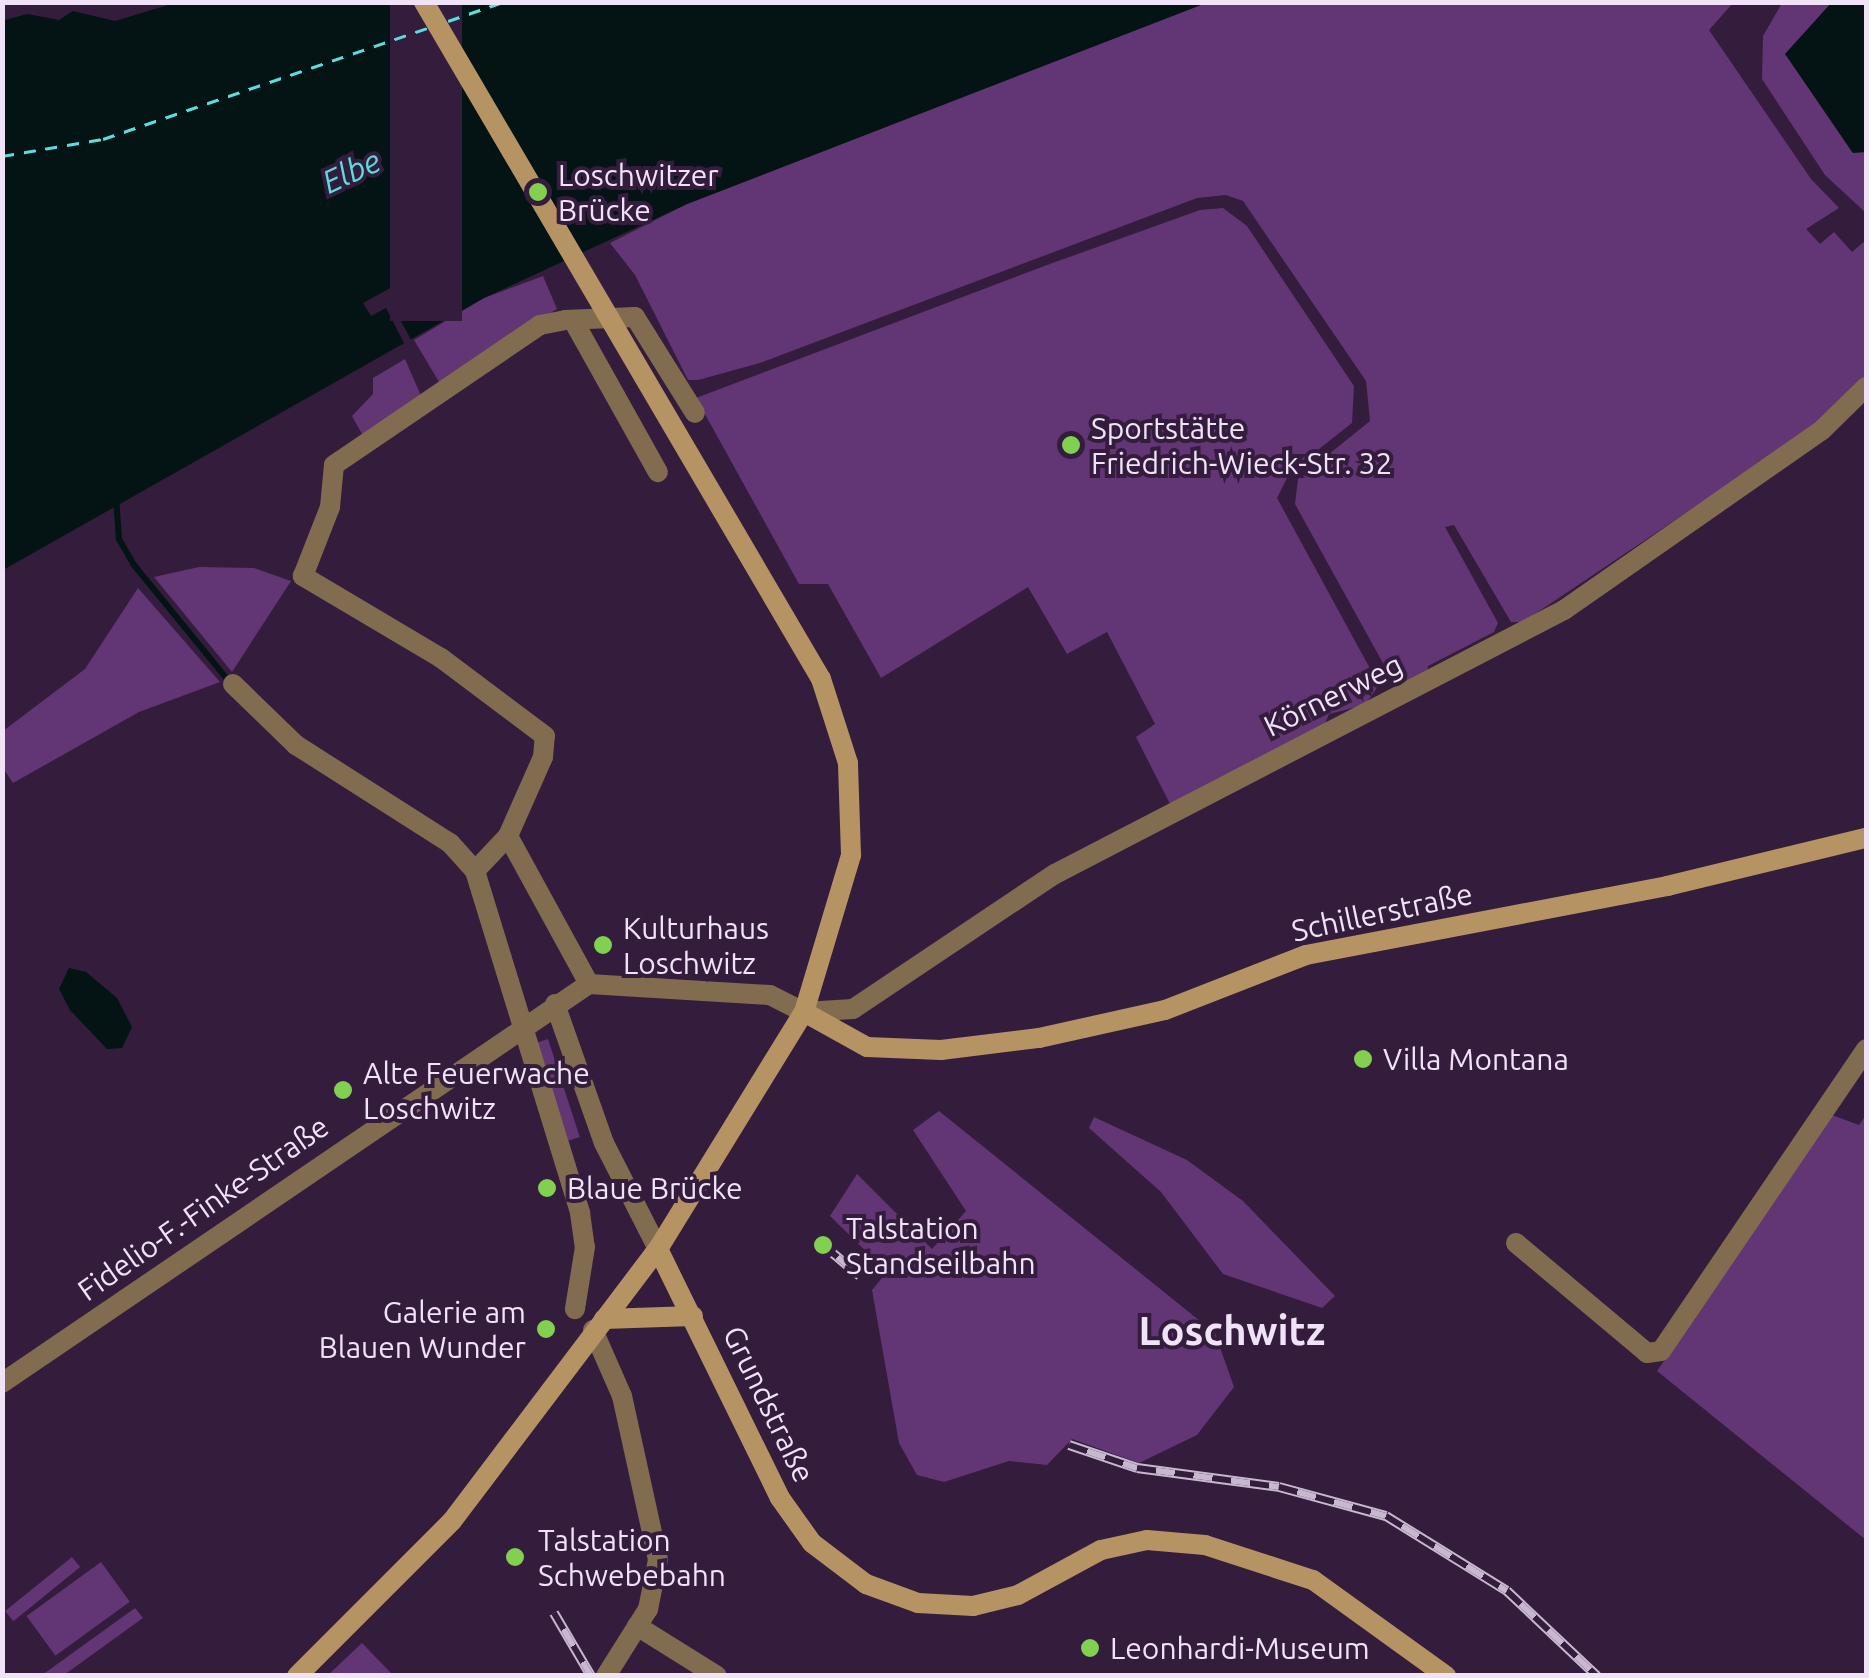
<!DOCTYPE html>
<meta charset="utf-8">
<style>
body{margin:0}
#map{position:relative;width:1869px;height:1678px;overflow:hidden;background:#331c3c;font-family:Ubuntu,sans-serif}
div>[style]{position:absolute}
.green>*{inset:0;background:#623575;transform-origin:0 0}
.water>*{inset:0;background:#041313}
.pier>*{inset:0;background:#331c3c;transform-origin:0 0}
.stream>*{height:6px;margin:-3px;padding:0 3px;transform-origin:3px;border-radius:3px;background:#041313}
.ferry>*{height:2.5px;margin-top:-1.25px;transform-origin:0;background:repeating-linear-gradient(90deg,#5adddd 0 12px,transparent 0 22px)}
.street>*{height:20px;margin:-10px;padding:0 10px;transform-origin:10px;border-radius:10px;background:#826c4f}
.secondary>*{height:20px;margin:-10px;padding:0 10px;transform-origin:10px;border-radius:10px;background:#b69363}
.rail>*{height:10px;margin-top:-5px;transform-origin:0;background:repeating-linear-gradient(90deg,#331c3c 0 19px,#c8b8cf 0 38px);box-sizing:border-box;border-block:2px solid #c8b8cf}
.dots>*{width:28px;height:28px;translate:-50% -50%;box-sizing:border-box;border:5px solid #331c3c;border-radius:50%}
span{translate:-50% -50%;white-space:nowrap;text-align:center;line-height:1.15;-webkit-text-stroke:8px #331c3c;paint-order:stroke}
.poi-label{font-size:30px;color:#f0e2f7}
.left{translate:0 -50%;text-align:left}
.right{translate:-100% -50%;text-align:right}
.street-label{font-size:30px;color:#f0e2f7}
.water-label{font-size:32px;color:#5adddd;font-style:italic}
.district-label{font-size:40px;color:#f0e2f7;font-weight:700}
.frame{position:absolute;inset:0;border:5px solid #f0e2f7;pointer-events:none}
</style>
<div id="map">
<div class="green">
<div style="clip-path:polygon(1206px 3px,1733px 3px,1709px 30px,1811px 179px,1839px 208px,1806px 229px,1820px 244px,1834px 232px,1852px 252px,1866px 240px,1866px 379px,1814px 427px,1523px 622px,1511px 622px,1454px 525px,1445px 527px,1498px 623px,1494px 632px,1428px 666px,1427px 676px,1412px 682px,1389px 674px,1295px 504px,1298px 479px,1370px 421px,1366px 381px,1243px 201px,1226px 195px,1197px 198px,760px 363px,698px 380px,688px 380px,635px 275px,610px 243px,687px 204px)"></div>
<div style="clip-path:polygon(1782px 3px,1832px 3px,1786px 54px,1852px 152px,1866px 152px,1866px 213px,1825px 175px,1762px 79px,1763px 36px)"></div>
<div style="clip-path:polygon(1223px 208px,1247px 226px,1354px 386px,1352px 423px,1290px 472px,1277px 498px,1379px 685px,1365px 705px,1329px 714px,1324px 726px,1170px 804px,1136px 737px,1155px 724px,1107px 632px,1067px 654px,1028px 587px,881px 678px,828px 584px,799px 584px,696px 398px,1047px 265px,1200px 210px)"></div>
<div style="clip-path:polygon(543px 276px,557px 309px,439px 382px,414px 340px,484px 298px)"></div>
<div style="clip-path:polygon(405px 359px,421px 396px,362px 434px,352px 416px,373px 394px,373px 378px)"></div>
<div style="clip-path:polygon(199px 567px,254px 568px,291px 581px,232px 672px,154px 577px)"></div>
<div style="clip-path:polygon(138px 588px,220px 682px,139px 712px,13px 783px,3px 768px,3px 731px,85px 669px)"></div>
<div style="left:548px;top:1039px;width:103px;height:12px;rotate:72deg"></div>
<div style="clip-path:polygon(939px 1111px,1215px 1333px,1234px 1387px,1197px 1435px,1139px 1463px,1072px 1439px,1047px 1465px,1009px 1461px,944px 1482px,917px 1475px,899px 1443px,872px 1290px,887px 1272px,830px 1216px,857px 1174px,932px 1249px,966px 1211px,913px 1130px)"></div>
<div style="clip-path:polygon(1832px 1115px,1859px 1125px,1866px 1115px,1866px 1540px,1657px 1371px)"></div>
<div style="clip-path:polygon(1094px 1117px,1187px 1160px,1243px 1201px,1335px 1296px,1322px 1308px,1223px 1274px,1161px 1192px,1089px 1128px)"></div>
<div style="left:72px;top:1557px;width:13px;height:86px;rotate:51deg"></div>
<div style="left:101px;top:1562px;width:49px;height:92px;rotate:54deg"></div>
<div style="clip-path:polygon(135px 1608px,143px 1618px,64px 1675px,42px 1675px)"></div>
<div style="clip-path:polygon(362px 1643px,393px 1675px,328px 1675px)"></div>
</div>
<div class="water">
<div style="clip-path:polygon(178px 2px,1206px 3px,687px 204px,484px 298px,3px 570px,2px 21px,27px 14px,59px 20px,73px 11px,115px 21px)"></div>
<div style="clip-path:polygon(1832px 2px,1866px 3px,1866px 152px,1853px 153px,1785px 54px)"></div>
<div style="clip-path:polygon(69px 968px,86px 972px,117px 998px,132px 1027px,122px 1048px,107px 1049px,70px 1010px,59px 989px)"></div>
</div>
<div class="pier">
<div style="left:390px;top:3px;width:72px;height:318px"></div>
<div style="clip-path:polygon(403px 281px,413px 290px,392px 305px,414px 345px,407px 349px,386px 308px,371px 316px,363px 303px)"></div>
</div>
<div class="stream">
<div style="left:116px;top:497px;width:42px;rotate:85.9deg"></div>
<div style="left:119px;top:539px;width:30px;rotate:60deg"></div>
<div style="left:134px;top:565px;width:147px;rotate:50.8deg"></div>
</div>
<div class="ferry">
<div style="left:448px;top:21px;width:58px;rotate:-19.1deg"></div>
<div style="left:2px;top:156px;width:102px;rotate:-9.6deg"></div>
<div style="left:103px;top:139px;width:347px;rotate:-18.9deg"></div>
</div>
<div class="street">
<div style="left:574px;top:322px;width:172px;rotate:60.8deg"></div>
<div style="left:233px;top:684px;width:88px;rotate:44.1deg"></div>
<div style="left:296px;top:745px;width:183px;rotate:32.5deg"></div>
<div style="left:450px;top:843px;width:38px;rotate:48deg"></div>
<div style="left:475px;top:871px;width:48px;rotate:-46.7deg"></div>
<div style="left:508px;top:836px;width:86px;rotate:-66.1deg"></div>
<div style="left:543px;top:757px;width:21px;rotate:-85deg"></div>
<div style="left:545px;top:736px;width:130px;rotate:-143.1deg"></div>
<div style="left:441px;top:658px;width:161px;rotate:-149.3deg"></div>
<div style="left:303px;top:576px;width:74px;rotate:-68.6deg"></div>
<div style="left:330px;top:507px;width:42px;rotate:-84.6deg"></div>
<div style="left:334px;top:465px;width:249px;rotate:-34.2deg"></div>
<div style="left:540px;top:325px;width:25px;rotate:-11deg"></div>
<div style="left:565px;top:320px;width:70px;rotate:-2.5deg"></div>
<div style="left:635px;top:317px;width:113px;rotate:58deg"></div>
<div style="left:508px;top:836px;width:169px;rotate:61.3deg"></div>
<div style="left:475px;top:871px;width:358px;rotate:72.9deg"></div>
<div style="left:580px;top:1213px;width:34px;rotate:82deg"></div>
<div style="left:585px;top:1247px;width:63px;rotate:99.2deg"></div>
<div style="left:555px;top:1004px;width:147px;rotate:70.6deg"></div>
<div style="left:604px;top:1143px;width:119px;rotate:63deg"></div>
<div style="left:1516px;top:1243px;width:171px;rotate:40deg"></div>
<div style="left:1647px;top:1353px;width:14px;rotate:-8deg"></div>
<div style="left:1661px;top:1351px;width:365px;rotate:-55.8deg"></div>
<div style="left:593px;top:1330px;width:72px;rotate:66.3deg"></div>
<div style="left:622px;top:1396px;width:168px;rotate:77.6deg"></div>
<div style="left:658px;top:1560px;width:50px;rotate:101.5deg"></div>
<div style="left:648px;top:1609px;width:79px;rotate:122.1deg"></div>
<div style="left:2px;top:1383px;width:710px;rotate:-34.21deg"></div>
<div style="left:589px;top:984px;width:181px;rotate:3.5deg"></div>
<div style="left:770px;top:995px;width:38px;rotate:27deg"></div>
<div style="left:804px;top:1012px;width:49px;rotate:-3.5deg"></div>
<div style="left:853px;top:1009px;width:243px;rotate:-33.8deg"></div>
<div style="left:1055px;top:874px;width:573px;rotate:-27.41deg"></div>
<div style="left:1564px;top:610px;width:315px;rotate:-34.9deg"></div>
<div style="left:1822px;top:430px;width:62px;rotate:-44.3deg"></div>
<div style="left:637px;top:1626px;width:94px;rotate:32deg"></div>
</div>
<div class="secondary">
<div style="left:804px;top:1012px;width:72px;rotate:29.1deg"></div>
<div style="left:867px;top:1047px;width:74px;rotate:2.3deg"></div>
<div style="left:941px;top:1050px;width:99px;rotate:-7deg"></div>
<div style="left:1039px;top:1038px;width:129px;rotate:-12.5deg"></div>
<div style="left:1165px;top:1010px;width:151px;rotate:-21.3deg"></div>
<div style="left:1306px;top:955px;width:368px;rotate:-10.8deg"></div>
<div style="left:1667px;top:886px;width:205px;rotate:-13.6deg"></div>
<div style="left:658px;top:1249px;width:277px;rotate:63.9deg"></div>
<div style="left:780px;top:1498px;width:55px;rotate:54.6deg"></div>
<div style="left:812px;top:1543px;width:68px;rotate:37.2deg"></div>
<div style="left:866px;top:1584px;width:55px;rotate:20.1deg"></div>
<div style="left:918px;top:1603px;width:55px;rotate:3.1deg"></div>
<div style="left:973px;top:1606px;width:46px;rotate:-13.7deg"></div>
<div style="left:1018px;top:1595px;width:94px;rotate:-28.5deg"></div>
<div style="left:1101px;top:1550px;width:47px;rotate:-12.3deg"></div>
<div style="left:1147px;top:1540px;width:58px;rotate:4.9deg"></div>
<div style="left:1205px;top:1545px;width:114px;rotate:18deg"></div>
<div style="left:1313px;top:1580px;width:164px;rotate:35.8deg"></div>
<div style="left:604px;top:1319px;width:89px;rotate:-1.9deg"></div>
<div style="left:297px;top:1676px;width:219px;rotate:-45deg"></div>
<div style="left:452px;top:1521px;width:341px;rotate:-52.9deg"></div>
<div style="left:658px;top:1249px;width:278px;rotate:-58.4deg"></div>
<div style="left:804px;top:1012px;width:164px;rotate:-73.3deg"></div>
<div style="left:851px;top:855px;width:92px;rotate:-91.9deg"></div>
<div style="left:848px;top:763px;width:88px;rotate:-107.8deg"></div>
<div style="left:821px;top:679px;width:785px;rotate:-120.39deg"></div>
</div>
<div class="rail">
<div style="left:823px;top:1245px;width:48px;rotate:40deg"></div>
<div style="left:1069px;top:1445px;width:72px;rotate:18.7deg"></div>
<div style="left:1137px;top:1468px;width:143px;rotate:7.6deg"></div>
<div style="left:1279px;top:1487px;width:111px;rotate:15.2deg"></div>
<div style="left:1386px;top:1516px;width:142px;rotate:31.8deg"></div>
<div style="left:1507px;top:1591px;width:124px;rotate:43.4deg"></div>
<div style="left:554px;top:1613px;width:73px;rotate:59.6deg"></div>
</div>
<div class="dots">
<div style="left:538px;top:192px;background:#82d04f"></div>
<div style="left:1071px;top:445px;background:#82d04f"></div>
<div style="left:603px;top:945px;background:#82d04f"></div>
<div style="left:1363px;top:1059px;background:#82d04f"></div>
<div style="left:343px;top:1090px;background:#82d04f"></div>
<div style="left:547px;top:1188px;background:#82d04f"></div>
<div style="left:823px;top:1245px;background:#82d04f"></div>
<div style="left:546px;top:1329px;background:#82d04f"></div>
<div style="left:515px;top:1557px;background:#82d04f"></div>
<div style="left:1090px;top:1648px;background:#82d04f"></div>
</div>
<div class="poi-label">
<span class="left" style="left:558px;top:192px">Loschwitzer<br>Brücke</span>
<span class="left" style="left:1091px;top:445px">Sportstätte<br>Friedrich-Wieck-Str. 32</span>
<span class="left" style="left:623px;top:945px">Kulturhaus<br>Loschwitz</span>
<span class="left" style="left:1383px;top:1059px">Villa Montana</span>
<span class="left" style="left:363px;top:1090px">Alte Feuerwache<br>Loschwitz</span>
<span class="left" style="left:567px;top:1188px">Blaue Brücke</span>
<span class="left" style="left:846px;top:1245px">Talstation<br>Standseilbahn</span>
<span class="right" style="left:526px;top:1329px">Galerie am<br>Blauen Wunder</span>
<span class="left" style="left:538px;top:1557px">Talstation<br>Schwebebahn</span>
<span class="left" style="left:1110px;top:1648px">Leonhardi-Museum</span>
</div>
<div class="street-label">
<span style="left:1333px;top:695px;rotate:-26deg">Körnerweg</span>
<span style="left:1382px;top:912px;rotate:-12deg">Schillerstraße</span>
<span style="left:203px;top:1208px;rotate:-35deg">Fidelio-F.-Finke-Straße</span>
<span style="left:769px;top:1404px;rotate:64deg">Grundstraße</span>
</div>
<div class="water-label">
<span style="left:351px;top:171px;rotate:-25deg">Elbe</span>
</div>
<div class="district-label">
<span style="left:1232px;top:1331px">Loschwitz</span>
</div>
<div class="frame"></div>
</div>
